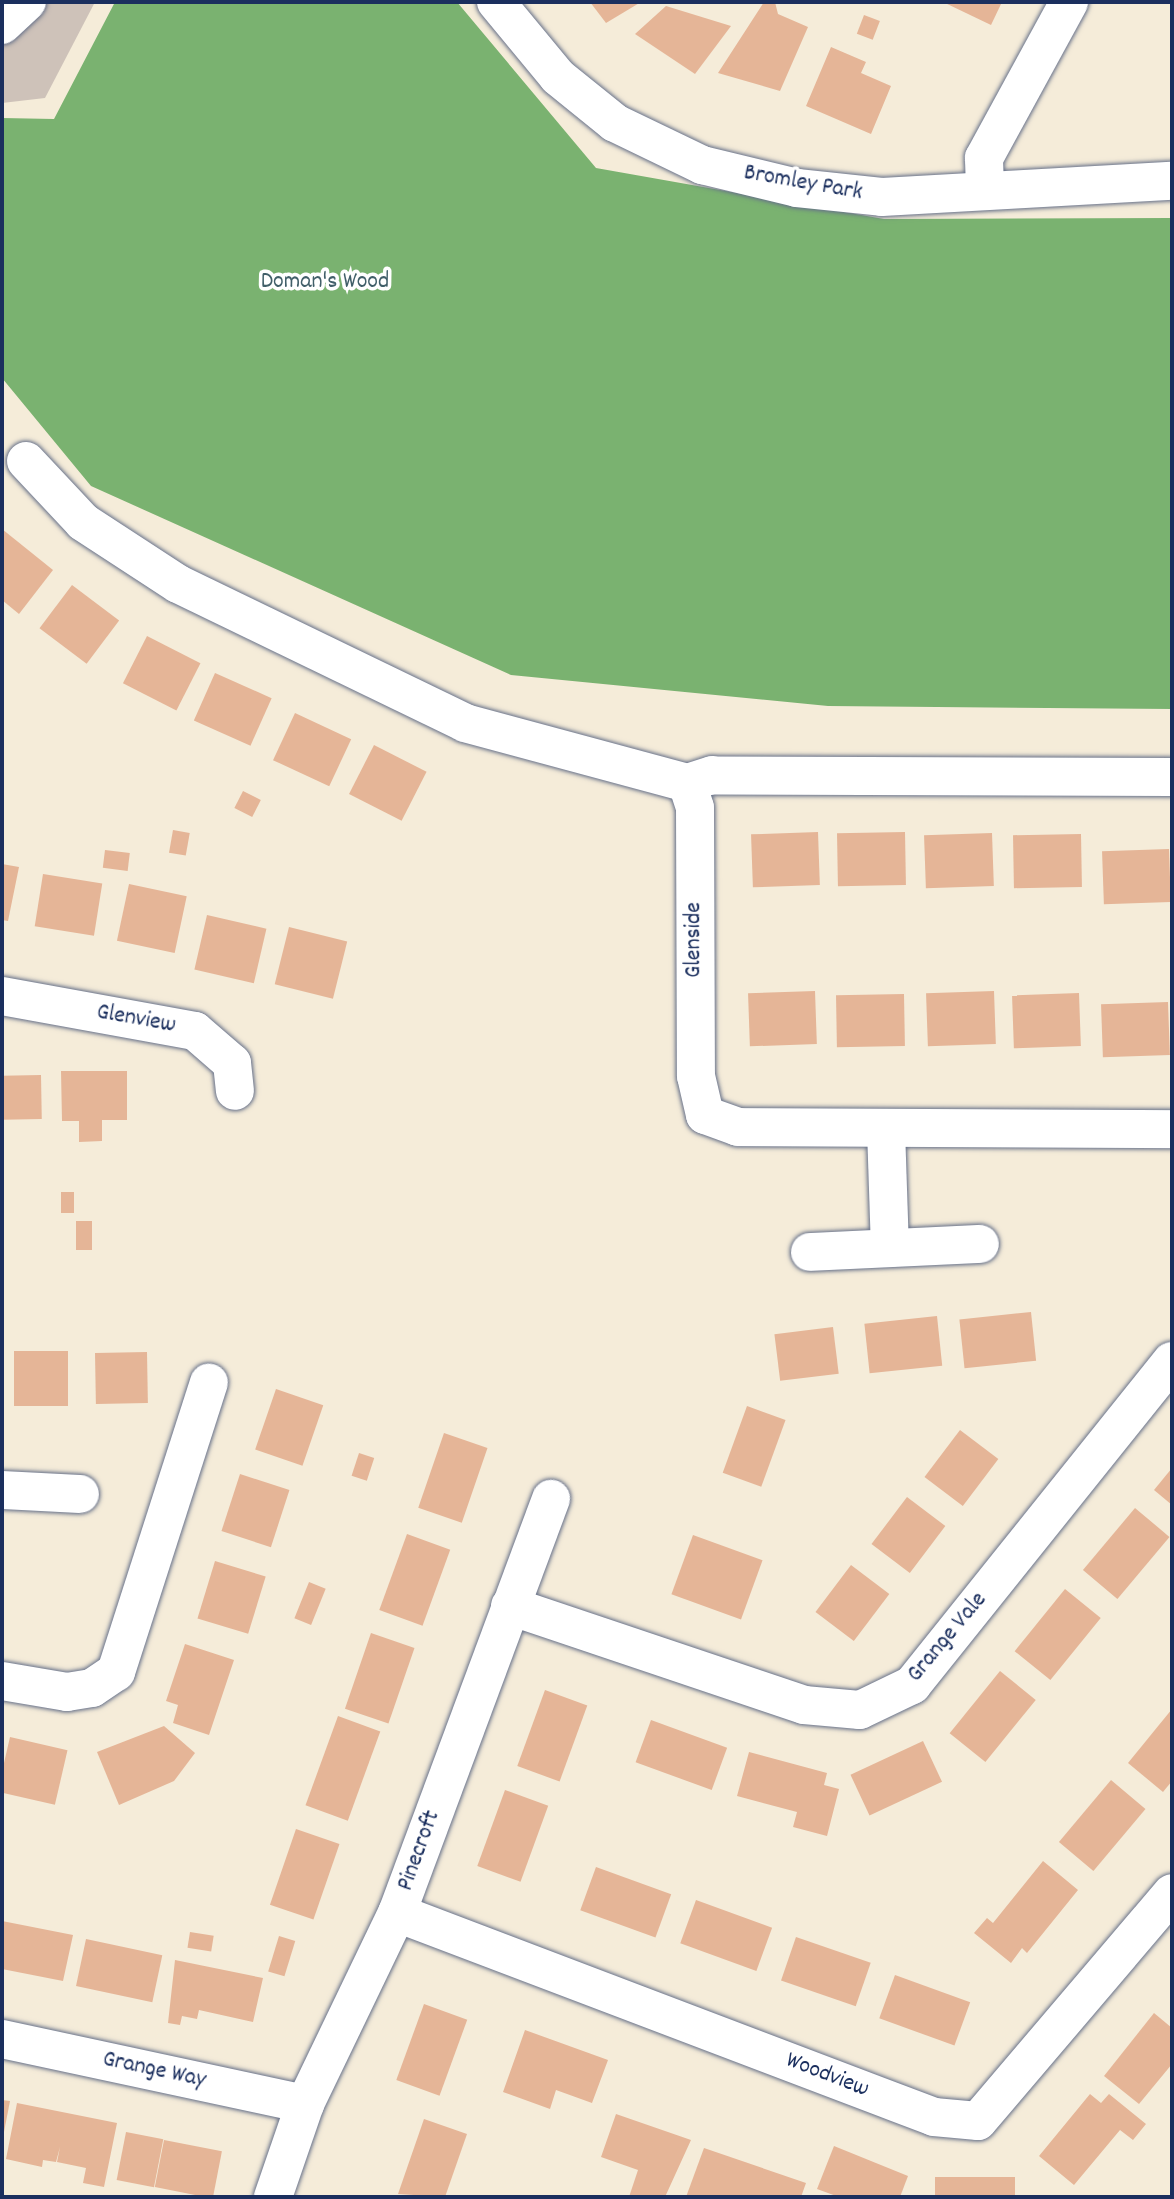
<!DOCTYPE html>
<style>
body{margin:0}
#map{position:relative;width:1174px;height:2199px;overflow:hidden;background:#f5ecd9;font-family:Dekko,sans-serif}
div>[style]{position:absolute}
.industrial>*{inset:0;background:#cec2b9}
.forest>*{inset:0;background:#7ab270}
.building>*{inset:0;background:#e5b597;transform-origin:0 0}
.roads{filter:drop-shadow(0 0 2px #677189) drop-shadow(0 0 2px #677189)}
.minor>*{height:38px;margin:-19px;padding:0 19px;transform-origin:19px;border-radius:19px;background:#fff}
span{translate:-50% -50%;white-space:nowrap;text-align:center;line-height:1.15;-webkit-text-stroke:7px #fff;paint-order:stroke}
.street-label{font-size:24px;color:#1b2f5e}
.park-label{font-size:24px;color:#415f69}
.frame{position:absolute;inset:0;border:4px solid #1b2f5e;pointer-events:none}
</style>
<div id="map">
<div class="industrial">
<div style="clip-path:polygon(2px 2px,95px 2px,45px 98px,2px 103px)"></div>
</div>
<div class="forest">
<div style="clip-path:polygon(115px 2px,457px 2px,596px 168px,884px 219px,1172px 218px,1172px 709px,828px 706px,511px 675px,91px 486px,2px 378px,2px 118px,54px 119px)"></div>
</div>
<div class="building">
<div style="clip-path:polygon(590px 2px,641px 2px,606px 23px)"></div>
<div style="clip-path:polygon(764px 2px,775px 2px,778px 14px,808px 27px,780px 91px,718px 73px)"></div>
<div style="clip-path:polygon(943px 2px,1002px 2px,991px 25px)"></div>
<div style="clip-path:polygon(666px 6px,731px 26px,695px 74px,635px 34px)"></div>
<div style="left:864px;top:15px;width:17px;height:20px;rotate:21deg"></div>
<div style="clip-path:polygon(831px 47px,866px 62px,861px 73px,891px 86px,871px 134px,806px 106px)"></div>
<div style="clip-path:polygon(2px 529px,53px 570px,19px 614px,2px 600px)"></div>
<div style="left:72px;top:585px;width:59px;height:54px;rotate:37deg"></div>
<div style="left:147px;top:636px;width:60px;height:53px;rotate:27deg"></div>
<div style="left:215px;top:673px;width:62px;height:52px;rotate:24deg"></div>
<div style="left:295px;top:713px;width:62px;height:52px;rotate:25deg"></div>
<div style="left:374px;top:745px;width:59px;height:55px;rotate:27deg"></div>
<div style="left:243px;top:791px;width:20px;height:19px;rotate:27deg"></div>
<div style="left:173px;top:830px;width:17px;height:23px;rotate:10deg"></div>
<div style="left:818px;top:832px;width:53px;height:67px;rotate:88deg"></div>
<div style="left:905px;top:832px;width:53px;height:68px;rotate:89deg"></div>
<div style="left:992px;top:833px;width:53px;height:68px;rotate:88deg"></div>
<div style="left:1081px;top:834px;width:53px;height:68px;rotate:89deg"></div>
<div style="left:1169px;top:849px;width:53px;height:67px;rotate:88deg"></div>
<div style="left:105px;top:850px;width:25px;height:18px;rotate:7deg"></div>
<div style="clip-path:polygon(2px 864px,19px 867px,8px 921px,2px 920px)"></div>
<div style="left:43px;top:874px;width:60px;height:53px;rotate:9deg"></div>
<div style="left:129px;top:884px;width:59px;height:58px;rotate:12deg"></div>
<div style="left:207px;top:915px;width:61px;height:56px;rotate:13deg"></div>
<div style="left:289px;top:927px;width:60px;height:59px;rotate:14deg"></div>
<div style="left:815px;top:991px;width:53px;height:67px;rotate:88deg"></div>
<div style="left:994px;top:991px;width:53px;height:68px;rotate:88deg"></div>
<div style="left:1079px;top:993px;width:53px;height:67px;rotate:88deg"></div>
<div style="left:904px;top:994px;width:52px;height:68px;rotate:89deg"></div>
<div style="left:1168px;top:1002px;width:53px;height:67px;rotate:88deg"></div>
<div style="clip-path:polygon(61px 1071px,127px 1071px,127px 1120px,102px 1120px,102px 1141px,79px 1142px,79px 1121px,62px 1121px)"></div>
<div style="left:41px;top:1075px;width:44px;height:39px;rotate:89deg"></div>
<div style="left:61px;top:1192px;width:13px;height:21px"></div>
<div style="left:76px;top:1221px;width:16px;height:29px"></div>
<div style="left:1031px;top:1312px;width:49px;height:72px;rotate:84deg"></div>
<div style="left:937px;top:1316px;width:50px;height:73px;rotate:84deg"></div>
<div style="left:833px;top:1327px;width:47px;height:59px;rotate:83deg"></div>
<div style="left:14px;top:1351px;width:54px;height:55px"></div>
<div style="left:147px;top:1352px;width:51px;height:52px;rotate:89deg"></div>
<div style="left:276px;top:1389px;width:50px;height:64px;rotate:19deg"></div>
<div style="left:747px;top:1406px;width:41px;height:71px;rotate:20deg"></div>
<div style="left:960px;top:1430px;width:48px;height:59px;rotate:37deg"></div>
<div style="left:444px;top:1433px;width:46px;height:79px;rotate:19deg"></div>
<div style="left:359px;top:1453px;width:16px;height:24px;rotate:18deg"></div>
<div style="clip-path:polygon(1172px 1468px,1172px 1505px,1154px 1490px)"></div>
<div style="left:240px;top:1474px;width:52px;height:60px;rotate:18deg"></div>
<div style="left:907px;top:1497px;width:48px;height:59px;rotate:37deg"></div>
<div style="left:1135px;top:1508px;width:45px;height:81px;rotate:40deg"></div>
<div style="left:407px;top:1534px;width:46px;height:81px;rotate:20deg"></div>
<div style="left:693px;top:1535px;width:74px;height:63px;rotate:20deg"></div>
<div style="left:215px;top:1561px;width:53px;height:60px;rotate:17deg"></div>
<div style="left:851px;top:1565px;width:48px;height:59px;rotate:37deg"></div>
<div style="left:309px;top:1582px;width:18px;height:39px;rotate:22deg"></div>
<div style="left:1065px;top:1589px;width:46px;height:80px;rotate:39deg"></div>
<div style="left:371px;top:1633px;width:46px;height:80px;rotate:19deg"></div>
<div style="clip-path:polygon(185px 1644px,234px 1660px,209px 1735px,173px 1723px,178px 1705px,166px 1701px)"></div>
<div style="left:1000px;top:1671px;width:46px;height:80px;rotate:39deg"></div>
<div style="left:545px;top:1690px;width:45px;height:81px;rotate:20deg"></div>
<div style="clip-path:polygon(1172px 1709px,1172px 1781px,1163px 1792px,1128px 1763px)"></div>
<div style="left:338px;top:1716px;width:45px;height:95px;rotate:20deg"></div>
<div style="left:651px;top:1720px;width:81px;height:45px;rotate:20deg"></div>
<div style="clip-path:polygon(164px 1726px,195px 1753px,174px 1781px,119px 1805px,97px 1752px)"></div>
<div style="left:10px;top:1737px;width:59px;height:56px;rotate:13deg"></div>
<div style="left:923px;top:1741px;width:45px;height:80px;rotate:65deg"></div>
<div style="clip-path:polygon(749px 1752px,827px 1773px,824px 1785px,839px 1789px,827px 1836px,793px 1827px,797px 1812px,737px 1796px)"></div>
<div style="left:1111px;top:1780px;width:45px;height:81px;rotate:40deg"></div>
<div style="left:505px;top:1790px;width:46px;height:81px;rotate:20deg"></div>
<div style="left:296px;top:1829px;width:46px;height:80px;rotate:19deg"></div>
<div style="clip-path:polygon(1043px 1861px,1078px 1890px,1027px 1953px,1022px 1948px,1011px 1963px,974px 1933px,987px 1918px,993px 1923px)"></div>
<div style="left:596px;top:1867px;width:80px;height:46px;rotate:20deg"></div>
<div style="left:696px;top:1900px;width:81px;height:46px;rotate:20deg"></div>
<div style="clip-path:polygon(2px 1921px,73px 1935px,63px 1981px,2px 1969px)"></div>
<div style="left:190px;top:1932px;width:24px;height:16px;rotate:9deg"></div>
<div style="left:279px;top:1936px;width:17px;height:37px;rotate:17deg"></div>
<div style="left:796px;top:1937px;width:79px;height:46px;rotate:19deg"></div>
<div style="left:86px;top:1939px;width:78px;height:48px;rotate:12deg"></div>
<div style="clip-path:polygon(175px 1960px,263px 1978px,253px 2022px,199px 2010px,197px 2019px,182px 2016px,180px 2025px,168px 2023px)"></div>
<div style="left:895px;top:1975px;width:80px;height:46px;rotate:20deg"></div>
<div style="left:424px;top:2004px;width:46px;height:81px;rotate:20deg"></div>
<div style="clip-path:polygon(1154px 2013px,1172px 2028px,1172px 2064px,1139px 2104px,1104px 2076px)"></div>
<div style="clip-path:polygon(525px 2030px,608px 2060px,592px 2103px,556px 2090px,550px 2109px,503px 2092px)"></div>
<div style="clip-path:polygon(1090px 2094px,1101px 2103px,1109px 2094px,1146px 2124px,1133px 2140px,1120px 2130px,1074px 2185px,1039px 2156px)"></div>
<div style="clip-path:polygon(2px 2100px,10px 2101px,3px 2137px,2px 2136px)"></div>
<div style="clip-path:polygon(17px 2103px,117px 2123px,104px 2187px,83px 2183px,86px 2168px,57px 2162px,60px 2147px,56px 2162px,43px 2160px,42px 2167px,6px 2159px)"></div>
<div style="clip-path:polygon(616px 2114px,691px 2140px,665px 2197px,629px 2197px,638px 2170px,601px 2157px)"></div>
<div style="clip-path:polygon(424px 2119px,467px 2134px,445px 2197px,398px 2194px)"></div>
<div style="left:126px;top:2132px;width:38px;height:49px;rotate:11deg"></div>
<div style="left:164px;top:2140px;width:59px;height:48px;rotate:11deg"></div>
<div style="clip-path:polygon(834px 2146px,908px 2176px,900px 2197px,839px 2197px,817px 2189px)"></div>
<div style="clip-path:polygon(704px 2148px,806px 2183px,801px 2197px,686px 2197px)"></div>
<div style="left:1015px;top:2177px;width:20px;height:80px;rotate:90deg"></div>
</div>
<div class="roads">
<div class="minor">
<div style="left:496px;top:2px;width:97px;rotate:50.4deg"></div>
<div style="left:558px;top:77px;width:73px;rotate:38.9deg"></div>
<div style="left:615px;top:123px;width:97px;rotate:25.8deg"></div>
<div style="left:702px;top:165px;width:98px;rotate:13.6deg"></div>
<div style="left:797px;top:188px;width:85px;rotate:6deg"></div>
<div style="left:882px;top:197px;width:290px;rotate:-3.2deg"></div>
<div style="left:2px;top:25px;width:34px;rotate:-43deg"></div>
<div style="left:985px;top:188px;width:30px;rotate:-92deg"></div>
<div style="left:984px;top:158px;width:178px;rotate:-61.4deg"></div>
<div style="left:26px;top:461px;width:83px;rotate:46.9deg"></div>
<div style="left:83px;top:522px;width:113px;rotate:33.1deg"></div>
<div style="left:178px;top:584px;width:319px;rotate:25.8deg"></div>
<div style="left:465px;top:723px;width:230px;rotate:15.1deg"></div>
<div style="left:1172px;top:777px;width:460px;rotate:-179.8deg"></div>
<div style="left:712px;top:775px;width:26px;rotate:162deg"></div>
<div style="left:687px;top:783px;width:26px;rotate:72deg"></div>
<div style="left:695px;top:808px;width:268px;rotate:89.8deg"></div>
<div style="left:696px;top:1076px;width:40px;rotate:77deg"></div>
<div style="left:705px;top:1115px;width:35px;rotate:20deg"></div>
<div style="left:738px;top:1127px;width:434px;rotate:0.3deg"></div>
<div style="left:2px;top:996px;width:196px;rotate:10.3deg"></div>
<div style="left:195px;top:1031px;width:49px;rotate:40.9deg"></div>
<div style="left:232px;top:1063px;width:28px;rotate:84deg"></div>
<div style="left:886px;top:1129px;width:119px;rotate:88.1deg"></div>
<div style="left:810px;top:1252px;width:170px;rotate:-2.7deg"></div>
<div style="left:2px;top:1490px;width:78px;rotate:2.9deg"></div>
<div style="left:510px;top:1606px;width:310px;rotate:18.6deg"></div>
<div style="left:804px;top:1705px;width:56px;rotate:5.1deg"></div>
<div style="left:860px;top:1710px;width:58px;rotate:-25.7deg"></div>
<div style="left:912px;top:1685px;width:415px;rotate:-51.3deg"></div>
<div style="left:2px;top:1681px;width:66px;rotate:9.6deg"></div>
<div style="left:67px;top:1692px;width:25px;rotate:-9deg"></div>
<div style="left:92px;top:1688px;width:29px;rotate:-34deg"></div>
<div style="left:116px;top:1672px;width:304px;rotate:-72.2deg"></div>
<div style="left:397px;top:1913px;width:574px;rotate:20.8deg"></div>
<div style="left:934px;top:2117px;width:44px;rotate:5.2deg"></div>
<div style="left:978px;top:2121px;width:299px;rotate:-49.6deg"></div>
<div style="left:2px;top:2039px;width:310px;rotate:12.1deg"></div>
<div style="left:273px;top:2197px;width:98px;rotate:-71deg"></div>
<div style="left:305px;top:2104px;width:212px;rotate:-64.3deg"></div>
<div style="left:397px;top:1913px;width:442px;rotate:-69.6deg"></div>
</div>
</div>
<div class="street-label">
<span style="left:803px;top:184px;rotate:10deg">Bromley Park</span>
<span style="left:695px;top:940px;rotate:-90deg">Glenside</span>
<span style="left:136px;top:1020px;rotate:10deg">Glenview</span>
<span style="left:948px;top:1638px;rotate:-50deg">Grange Vale</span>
<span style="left:420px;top:1851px;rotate:-70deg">Pinecroft</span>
<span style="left:154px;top:2071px;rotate:12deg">Grange Way</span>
<span style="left:827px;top:2076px;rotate:21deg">Woodview</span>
</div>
<div class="park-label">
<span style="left:325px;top:283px">Doman's Wood</span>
</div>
<div class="frame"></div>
</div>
